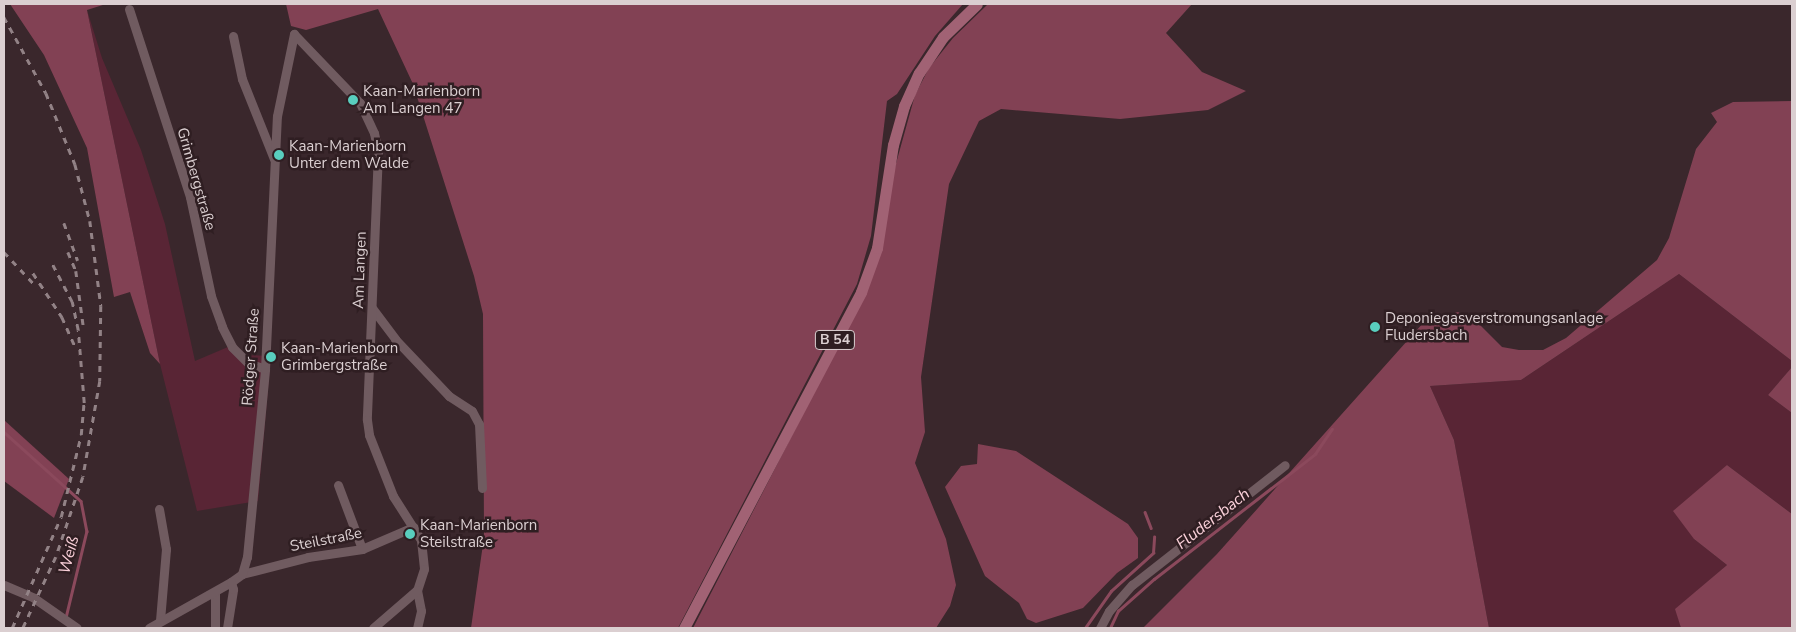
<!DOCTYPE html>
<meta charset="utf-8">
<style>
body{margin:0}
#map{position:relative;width:1796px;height:632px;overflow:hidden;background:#3a272c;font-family:"Nunito Sans",sans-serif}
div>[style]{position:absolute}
.green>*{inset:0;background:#592535}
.forest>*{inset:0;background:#824154}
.stream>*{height:2.5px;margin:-1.25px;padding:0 1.25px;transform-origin:1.25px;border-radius:1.25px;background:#8b495c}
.minor>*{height:9px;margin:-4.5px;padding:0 4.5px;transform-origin:4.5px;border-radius:4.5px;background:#705b60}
.major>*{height:11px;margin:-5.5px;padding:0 5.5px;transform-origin:5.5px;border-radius:5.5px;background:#a16274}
.rail>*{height:2.5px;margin-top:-1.25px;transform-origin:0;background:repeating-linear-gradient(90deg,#928286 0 6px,transparent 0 12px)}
.dots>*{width:14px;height:14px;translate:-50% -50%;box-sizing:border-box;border:2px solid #2f1e22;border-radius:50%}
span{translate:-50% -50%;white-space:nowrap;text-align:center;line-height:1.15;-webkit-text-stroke:5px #2f1e22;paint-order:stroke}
.shield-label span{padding:1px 4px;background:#2f1e22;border:1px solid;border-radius:4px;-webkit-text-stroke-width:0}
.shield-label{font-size:14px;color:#dbcfd1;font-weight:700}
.poi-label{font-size:15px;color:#dbcfd1}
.left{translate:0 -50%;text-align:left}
.street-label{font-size:15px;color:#dbcfd1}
.water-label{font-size:16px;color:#fbd1da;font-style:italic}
.frame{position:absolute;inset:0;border:5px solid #dbcfd1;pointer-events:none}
</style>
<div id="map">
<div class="green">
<div style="clip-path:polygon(87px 10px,102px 58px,141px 150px,165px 224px,195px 361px,235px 344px,245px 355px,271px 356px,258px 501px,197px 511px,160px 364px)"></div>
<div style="clip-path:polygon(1679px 274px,1792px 361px,1792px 367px,1768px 395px,1792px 413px,1792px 514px,1727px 465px,1694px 539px,1727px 565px,1676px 609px,1681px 628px,1489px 628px,1454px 440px,1430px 386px,1521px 380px)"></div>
</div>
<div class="forest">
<div style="clip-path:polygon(10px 4px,106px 4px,87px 10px,160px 364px,150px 353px,130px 292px,114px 297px,87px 148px,44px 55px)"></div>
<div style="clip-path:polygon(286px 4px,963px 4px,935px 36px,897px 94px,887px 101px,871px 236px,857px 284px,678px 628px,471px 628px,484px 537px,483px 314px,474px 276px,413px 84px,378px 9px,306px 30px,291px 26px)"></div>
<div style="clip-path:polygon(988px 4px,1192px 4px,1166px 33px,1202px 72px,1246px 91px,1208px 110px,1120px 119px,1001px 109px,979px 121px,949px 184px,921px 377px,925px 432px,915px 463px,946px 539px,956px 585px,950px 606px,936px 628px,693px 628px,854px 315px,915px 95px,929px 68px,953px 38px)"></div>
<div style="clip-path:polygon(1792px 101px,1792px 361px,1679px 274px,1521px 380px,1430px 386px,1454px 440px,1489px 628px,1143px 628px,1217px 554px,1424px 322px,1458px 312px,1480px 325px,1502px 347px,1519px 350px,1543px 350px,1566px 338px,1657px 260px,1669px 238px,1696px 149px,1717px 122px,1711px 113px,1733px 102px)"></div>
<div style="clip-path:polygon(1792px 367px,1792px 413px,1768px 395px)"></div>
<div style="clip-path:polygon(4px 420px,69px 479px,54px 518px,4px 481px)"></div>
<div style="clip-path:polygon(978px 444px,1016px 451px,1128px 524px,1138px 538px,1138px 558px,1117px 573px,1083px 608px,1036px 623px,1027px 619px,1019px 603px,985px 576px,945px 487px,961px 466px,977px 464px)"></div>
<div style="clip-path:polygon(1727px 465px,1792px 514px,1792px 628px,1681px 628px,1675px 609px,1727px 565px,1694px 539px,1673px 511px)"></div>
</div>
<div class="stream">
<div style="left:4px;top:432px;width:103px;rotate:41.9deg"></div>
<div style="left:81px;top:501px;width:31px;rotate:79deg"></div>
<div style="left:87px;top:531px;width:89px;rotate:103.6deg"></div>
<div style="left:1145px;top:512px;width:17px;rotate:69deg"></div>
<div style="left:1085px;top:628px;width:45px;rotate:-54.9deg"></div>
<div style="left:1111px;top:591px;width:57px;rotate:-42.1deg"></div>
<div style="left:1153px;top:553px;width:16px;rotate:-86deg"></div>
<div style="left:1110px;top:628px;width:19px;rotate:-65deg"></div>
<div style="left:1118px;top:611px;width:48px;rotate:-41.6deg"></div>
<div style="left:1154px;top:579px;width:204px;rotate:-37.8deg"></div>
<div style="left:1315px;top:454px;width:30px;rotate:-56deg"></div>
</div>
<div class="minor">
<div style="left:129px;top:9px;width:198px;rotate:72deg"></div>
<div style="left:190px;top:197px;width:101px;rotate:78deg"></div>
<div style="left:211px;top:296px;width:33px;rotate:70deg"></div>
<div style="left:222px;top:327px;width:22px;rotate:63deg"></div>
<div style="left:232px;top:347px;width:23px;rotate:45deg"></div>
<div style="left:248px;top:363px;width:18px;rotate:19deg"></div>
<div style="left:233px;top:36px;width:44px;rotate:78.2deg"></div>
<div style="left:242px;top:79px;width:86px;rotate:68.2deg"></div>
<div style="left:372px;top:308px;width:39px;rotate:53deg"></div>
<div style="left:395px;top:339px;width:79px;rotate:46.5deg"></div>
<div style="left:449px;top:396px;width:27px;rotate:33deg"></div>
<div style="left:472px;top:411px;width:15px;rotate:62deg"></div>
<div style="left:479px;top:424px;width:64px;rotate:87.3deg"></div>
<div style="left:338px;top:485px;width:68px;rotate:69.4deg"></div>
<div style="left:159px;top:509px;width:41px;rotate:80.1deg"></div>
<div style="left:166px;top:549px;width:72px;rotate:94.8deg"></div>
<div style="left:242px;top:574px;width:68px;rotate:-14.4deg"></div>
<div style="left:308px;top:557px;width:55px;rotate:-8.4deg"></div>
<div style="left:362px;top:549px;width:56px;rotate:-23.3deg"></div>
<div style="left:4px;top:585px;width:33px;rotate:23deg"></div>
<div style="left:34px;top:598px;width:52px;rotate:34.9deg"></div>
<div style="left:417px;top:590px;width:21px;rotate:79deg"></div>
<div style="left:421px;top:611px;width:17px;rotate:103deg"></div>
<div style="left:215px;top:592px;width:36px;rotate:90deg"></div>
<div style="left:149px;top:628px;width:94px;rotate:-29.3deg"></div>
<div style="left:231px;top:582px;width:14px;rotate:-36deg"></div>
<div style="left:242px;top:574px;width:18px;rotate:-74deg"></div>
<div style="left:247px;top:557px;width:189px;rotate:-84.5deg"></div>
<div style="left:265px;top:369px;width:253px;rotate:-87.3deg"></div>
<div style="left:277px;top:116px;width:84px;rotate:-78.3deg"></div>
<div style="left:294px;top:34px;width:95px;rotate:46.3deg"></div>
<div style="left:360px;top:103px;width:33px;rotate:65deg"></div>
<div style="left:374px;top:133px;width:19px;rotate:78deg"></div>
<div style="left:378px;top:152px;width:268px;rotate:92.4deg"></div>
<div style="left:367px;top:420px;width:15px;rotate:82deg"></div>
<div style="left:369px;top:435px;width:66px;rotate:68.5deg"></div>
<div style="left:393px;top:496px;width:52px;rotate:57.5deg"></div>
<div style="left:421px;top:540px;width:29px;rotate:84deg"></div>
<div style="left:424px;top:569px;width:22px;rotate:108deg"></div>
<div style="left:417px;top:590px;width:58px;rotate:139.2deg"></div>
<div style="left:227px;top:628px;width:39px;rotate:-81deg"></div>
<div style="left:233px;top:589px;width:7px;rotate:-106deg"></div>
<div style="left:1100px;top:628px;width:19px;rotate:-62deg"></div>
<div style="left:1109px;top:611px;width:35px;rotate:-49deg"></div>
<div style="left:1132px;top:585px;width:194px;rotate:-38.1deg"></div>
</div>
<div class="major">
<div style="left:684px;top:628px;width:380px;rotate:-62.2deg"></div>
<div style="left:861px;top:292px;width:47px;rotate:-70deg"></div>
<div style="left:877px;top:248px;width:104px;rotate:-81.2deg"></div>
<div style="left:893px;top:145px;width:41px;rotate:-74.2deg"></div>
<div style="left:904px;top:106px;width:36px;rotate:-66deg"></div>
<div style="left:919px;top:73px;width:43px;rotate:-56.3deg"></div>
<div style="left:943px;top:37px;width:47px;rotate:-44.1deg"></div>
</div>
<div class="rail">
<div style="left:4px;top:17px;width:87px;rotate:61.1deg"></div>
<div style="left:46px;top:93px;width:77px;rotate:67.8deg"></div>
<div style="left:75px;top:164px;width:59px;rotate:75.3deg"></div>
<div style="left:90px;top:221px;width:86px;rotate:82.6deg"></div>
<div style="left:101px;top:306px;width:75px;rotate:90.8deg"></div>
<div style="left:100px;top:381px;width:97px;rotate:100deg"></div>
<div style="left:83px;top:477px;width:84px;rotate:108.6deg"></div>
<div style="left:56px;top:557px;width:78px;rotate:114.9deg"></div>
<div style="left:64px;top:223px;width:40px;rotate:69.8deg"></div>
<div style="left:4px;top:252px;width:45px;rotate:46.8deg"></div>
<div style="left:68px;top:252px;width:21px;rotate:67deg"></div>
<div style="left:76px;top:271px;width:60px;rotate:82.3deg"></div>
<div style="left:33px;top:273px;width:53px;rotate:56.6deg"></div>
<div style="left:62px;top:317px;width:34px;rotate:66deg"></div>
<div style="left:12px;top:628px;width:121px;rotate:-66.2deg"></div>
<div style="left:61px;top:517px;width:84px;rotate:-76.3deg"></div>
<div style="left:81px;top:435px;width:32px;rotate:-85deg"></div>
<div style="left:84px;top:403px;width:73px;rotate:-94.7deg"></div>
<div style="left:78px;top:330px;width:29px;rotate:-102deg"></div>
<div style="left:72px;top:302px;width:45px;rotate:-117.7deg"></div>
</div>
<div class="dots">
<div style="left:353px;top:100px;background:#59cebe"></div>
<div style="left:279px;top:155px;background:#59cebe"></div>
<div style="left:1375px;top:327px;background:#59cebe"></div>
<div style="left:271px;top:357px;background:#59cebe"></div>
<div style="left:410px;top:534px;background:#59cebe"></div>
</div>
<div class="shield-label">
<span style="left:835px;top:340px">B 54</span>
</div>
<div class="poi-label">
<span class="left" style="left:363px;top:100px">Kaan-Marienborn<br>Am Langen 47</span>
<span class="left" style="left:289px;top:155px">Kaan-Marienborn<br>Unter dem Walde</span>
<span class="left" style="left:1385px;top:327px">Deponiegasverstromungsanlage<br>Fludersbach</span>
<span class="left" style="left:281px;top:357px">Kaan-Marienborn<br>Grimbergstraße</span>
<span class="left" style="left:420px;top:534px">Kaan-Marienborn<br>Steilstraße</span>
</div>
<div class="street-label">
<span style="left:196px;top:179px;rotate:74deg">Grimbergstraße</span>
<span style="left:360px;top:270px;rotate:-88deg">Am Langen</span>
<span style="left:251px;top:357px;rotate:-86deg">Rödger Straße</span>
<span style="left:326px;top:540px;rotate:-11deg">Steilstraße</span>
</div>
<div class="water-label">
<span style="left:1213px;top:519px;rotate:-38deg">Fludersbach</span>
<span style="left:69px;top:555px;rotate:-75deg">Weiß</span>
</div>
<div class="frame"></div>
</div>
